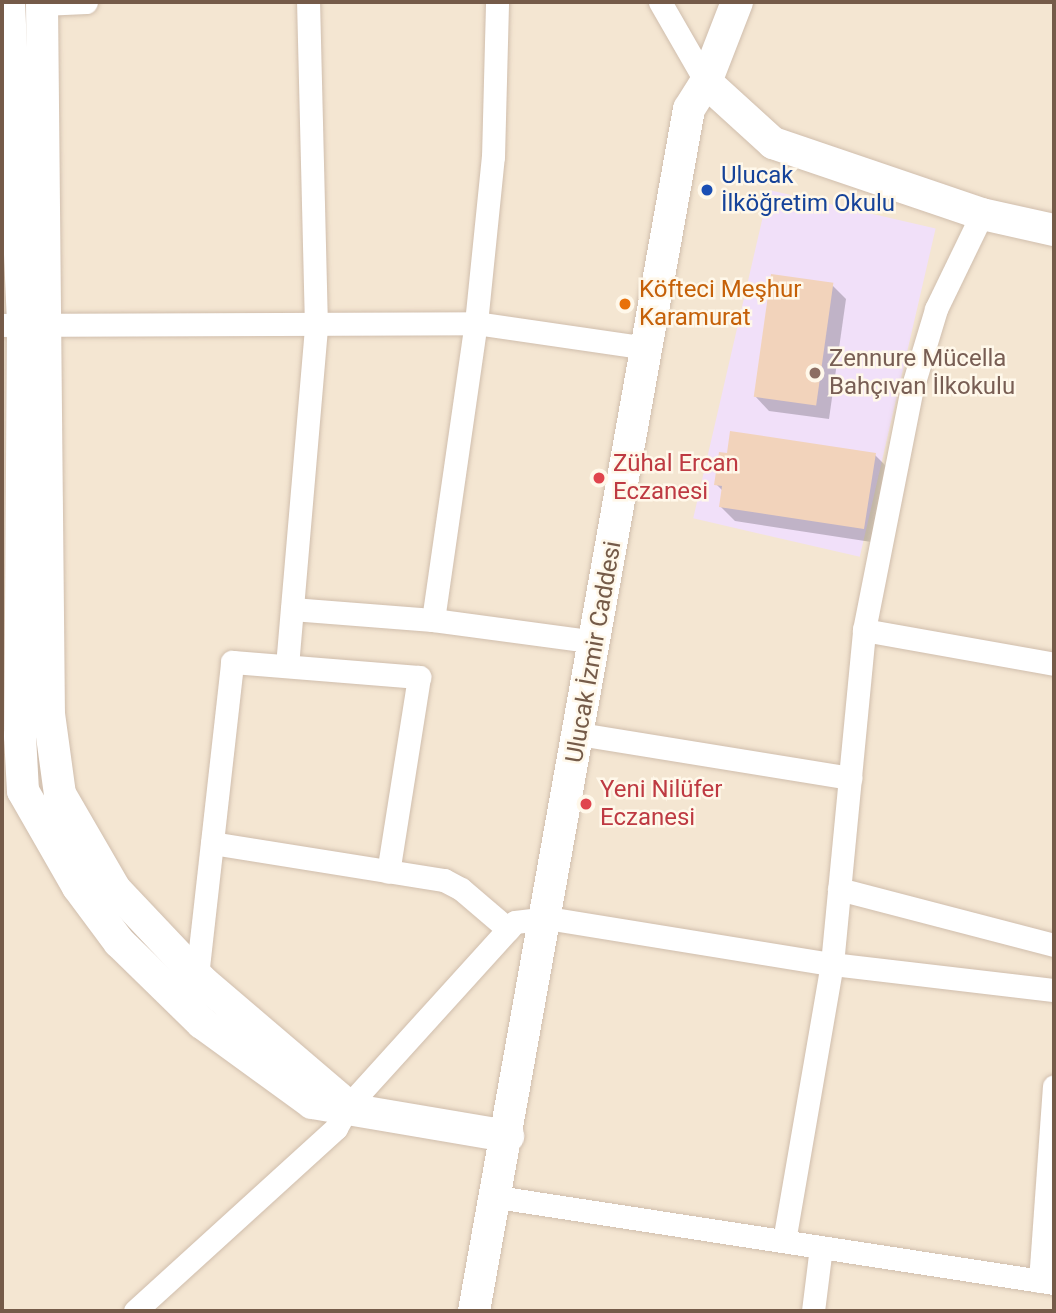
<!DOCTYPE html>
<meta charset="utf-8">
<style>
body{margin:0}
#map{position:relative;width:1056px;height:1313px;overflow:hidden;background:#fcf4e3;font-family:Roboto,sans-serif}
div>[style]{position:absolute}
.residential>*{inset:0;background:#f4e6d2;transform-origin:0 0}
.education>*{inset:0;background:#f1e0f9;transform-origin:0 0}
.shadow>*{inset:0;background:#0003}
.building>*{inset:0;background:#f2d3bb;transform-origin:0 0}
.roads{filter:drop-shadow(0 0 2px #d0bead) drop-shadow(0 0 2px #d0bead)}
.street>*{height:23px;margin:-11.5px;padding:0 11.5px;transform-origin:11.5px;border-radius:11.5px;background:#fff}
.secondary>*{height:32px;margin:-16px;padding:0 16px;transform-origin:16px;border-radius:16px;background:#fff}
.dots>*{width:19px;height:19px;translate:-50% -50%;box-sizing:border-box;border:4px solid #fff8ea;border-radius:50%}
span{translate:-50% -50%;white-space:nowrap;text-align:center;line-height:1.15;-webkit-text-stroke:5px #fff8ea;paint-order:stroke}
.transit-label{font-size:24px;color:#164399}
.left{translate:0 -50%;text-align:left}
.food-label{font-size:24px;color:#c56008}
.education-label{font-size:24px;color:#785e54}
.health-label{font-size:24px;color:#be3a42}
.street-label{font-size:24px;color:#755b49}
.frame{position:absolute;inset:0;border:4px solid #755b49;pointer-events:none}
</style>
<div id="map">
<div class="residential">
<div style="left:2px;top:2px;width:1052px;height:1309px"></div>
</div>
<div class="education">
<div style="left:769px;top:190px;width:171px;height:337px;rotate:13deg"></div>
</div>
<div class="shadow">
<div style="clip-path:polygon(832px 285px,846px 299px,829px 419px,769px 411px,755px 396px)"></div>
<div style="clip-path:polygon(875px 455px,889px 469px,878px 543px,735px 521px,721px 507px,723px 491px,716px 484px)"></div>
</div>
<div class="building">
<div style="left:771px;top:274px;width:63px;height:124px;rotate:8deg"></div>
<div style="clip-path:polygon(730px 431px,876px 453px,864px 529px,719px 507px,722px 486px,714px 485px,719px 452px,727px 453px)"></div>
</div>
<div class="roads">
<div class="street">
<div style="left:660px;top:2px;width:92px;rotate:60.1deg"></div>
<div style="left:42px;top:4px;width:44px;rotate:-2.6deg"></div>
<div style="left:2px;top:325px;width:474px;rotate:-0.2deg"></div>
<div style="left:476px;top:323px;width:173px;rotate:8.3deg"></div>
<div style="left:292px;top:609px;width:141px;rotate:4.5deg"></div>
<div style="left:433px;top:620px;width:164px;rotate:7.7deg"></div>
<div style="left:433px;top:620px;width:300px;rotate:-81.8deg"></div>
<div style="left:476px;top:323px;width:167px;rotate:-84.2deg"></div>
<div style="left:493px;top:157px;width:155px;rotate:-88.5deg"></div>
<div style="left:864px;top:630px;width:243px;rotate:-78.8deg"></div>
<div style="left:911px;top:392px;width:87px;rotate:-73.2deg"></div>
<div style="left:936px;top:309px;width:106px;rotate:-64.2deg"></div>
<div style="left:287px;top:666px;width:340px;rotate:-85.1deg"></div>
<div style="left:316px;top:327px;width:325px;rotate:-91.4deg"></div>
<div style="left:579px;top:734px;width:275px;rotate:9.2deg"></div>
<div style="left:212px;top:843px;width:235px;rotate:9.1deg"></div>
<div style="left:444px;top:880px;width:19px;rotate:28deg"></div>
<div style="left:461px;top:889px;width:62px;rotate:40.4deg"></div>
<div style="left:839px;top:889px;width:222px;rotate:14.6deg"></div>
<div style="left:197px;top:976px;width:316px;rotate:-83.6deg"></div>
<div style="left:232px;top:662px;width:188px;rotate:4.6deg"></div>
<div style="left:419px;top:677px;width:197px;rotate:99deg"></div>
<div style="left:497px;top:1197px;width:564px;rotate:8.78deg"></div>
<div style="left:784px;top:1241px;width:281px;rotate:-80.2deg"></div>
<div style="left:832px;top:964px;width:336px;rotate:-84.5deg"></div>
<div style="left:864px;top:630px;width:193px;rotate:10.1deg"></div>
<div style="left:1040px;top:1281px;width:195px;rotate:-85.9deg"></div>
<div style="left:135px;top:1311px;width:272px;rotate:-42.3deg"></div>
<div style="left:336px;top:1128px;width:25px;rotate:-61deg"></div>
<div style="left:348px;top:1106px;width:248px;rotate:-47.8deg"></div>
<div style="left:515px;top:922px;width:32px;rotate:-7deg"></div>
<div style="left:547px;top:918px;width:289px;rotate:9.2deg"></div>
<div style="left:832px;top:964px;width:224px;rotate:6.7deg"></div>
<div style="left:813px;top:1311px;width:64px;rotate:-82.9deg"></div>
</div>
<div class="secondary">
<div style="left:9px;top:2px;width:323px;rotate:87.5deg"></div>
<div style="left:23px;top:325px;width:411px;rotate:90.4deg"></div>
<div style="left:20px;top:736px;width:55px;rotate:86.9deg"></div>
<div style="left:23px;top:791px;width:111px;rotate:60.2deg"></div>
<div style="left:78px;top:887px;width:69px;rotate:53.3deg"></div>
<div style="left:119px;top:942px;width:116px;rotate:44.3deg"></div>
<div style="left:202px;top:1023px;width:136px;rotate:36deg"></div>
<div style="left:312px;top:1103px;width:199px;rotate:9.6deg"></div>
<div style="left:42px;top:2px;width:712px;rotate:89.44deg"></div>
<div style="left:49px;top:714px;width:81px;rotate:82.2deg"></div>
<div style="left:60px;top:794px;width:110px;rotate:59.9deg"></div>
<div style="left:115px;top:889px;width:128px;rotate:46.6deg"></div>
<div style="left:203px;top:982px;width:191px;rotate:40.5deg"></div>
<div style="left:706px;top:82px;width:91px;rotate:42.3deg"></div>
<div style="left:773px;top:143px;width:221px;rotate:18.8deg"></div>
<div style="left:982px;top:214px;width:74px;rotate:12.5deg"></div>
<div style="left:474px;top:1311px;width:1221px;rotate:-79.86deg"></div>
<div style="left:689px;top:109px;width:32px;rotate:-58deg"></div>
<div style="left:706px;top:82px;width:86px;rotate:-68.8deg"></div>
</div>
</div>
<div class="dots">
<div style="left:707px;top:190px;background:#1a4fb4"></div>
<div style="left:625px;top:304px;background:#e8710a"></div>
<div style="left:815px;top:373px;background:#8d6e63"></div>
<div style="left:599px;top:478px;background:#e0444e"></div>
<div style="left:586px;top:804px;background:#e0444e"></div>
</div>
<div class="transit-label">
<span class="left" style="left:721px;top:190px">Ulucak<br>İlköğretim Okulu</span>
</div>
<div class="food-label">
<span class="left" style="left:639px;top:304px">Köfteci Meşhur<br>Karamurat</span>
</div>
<div class="education-label">
<span class="left" style="left:829px;top:373px">Zennure Mücella<br>Bahçıvan İlkokulu</span>
</div>
<div class="health-label">
<span class="left" style="left:613px;top:478px">Zühal Ercan<br>Eczanesi</span>
<span class="left" style="left:600px;top:804px">Yeni Nilüfer<br>Eczanesi</span>
</div>
<div class="street-label">
<span style="left:594px;top:652px;rotate:-80deg">Ulucak İzmir Caddesi</span>
</div>
<div class="frame"></div>
</div>
